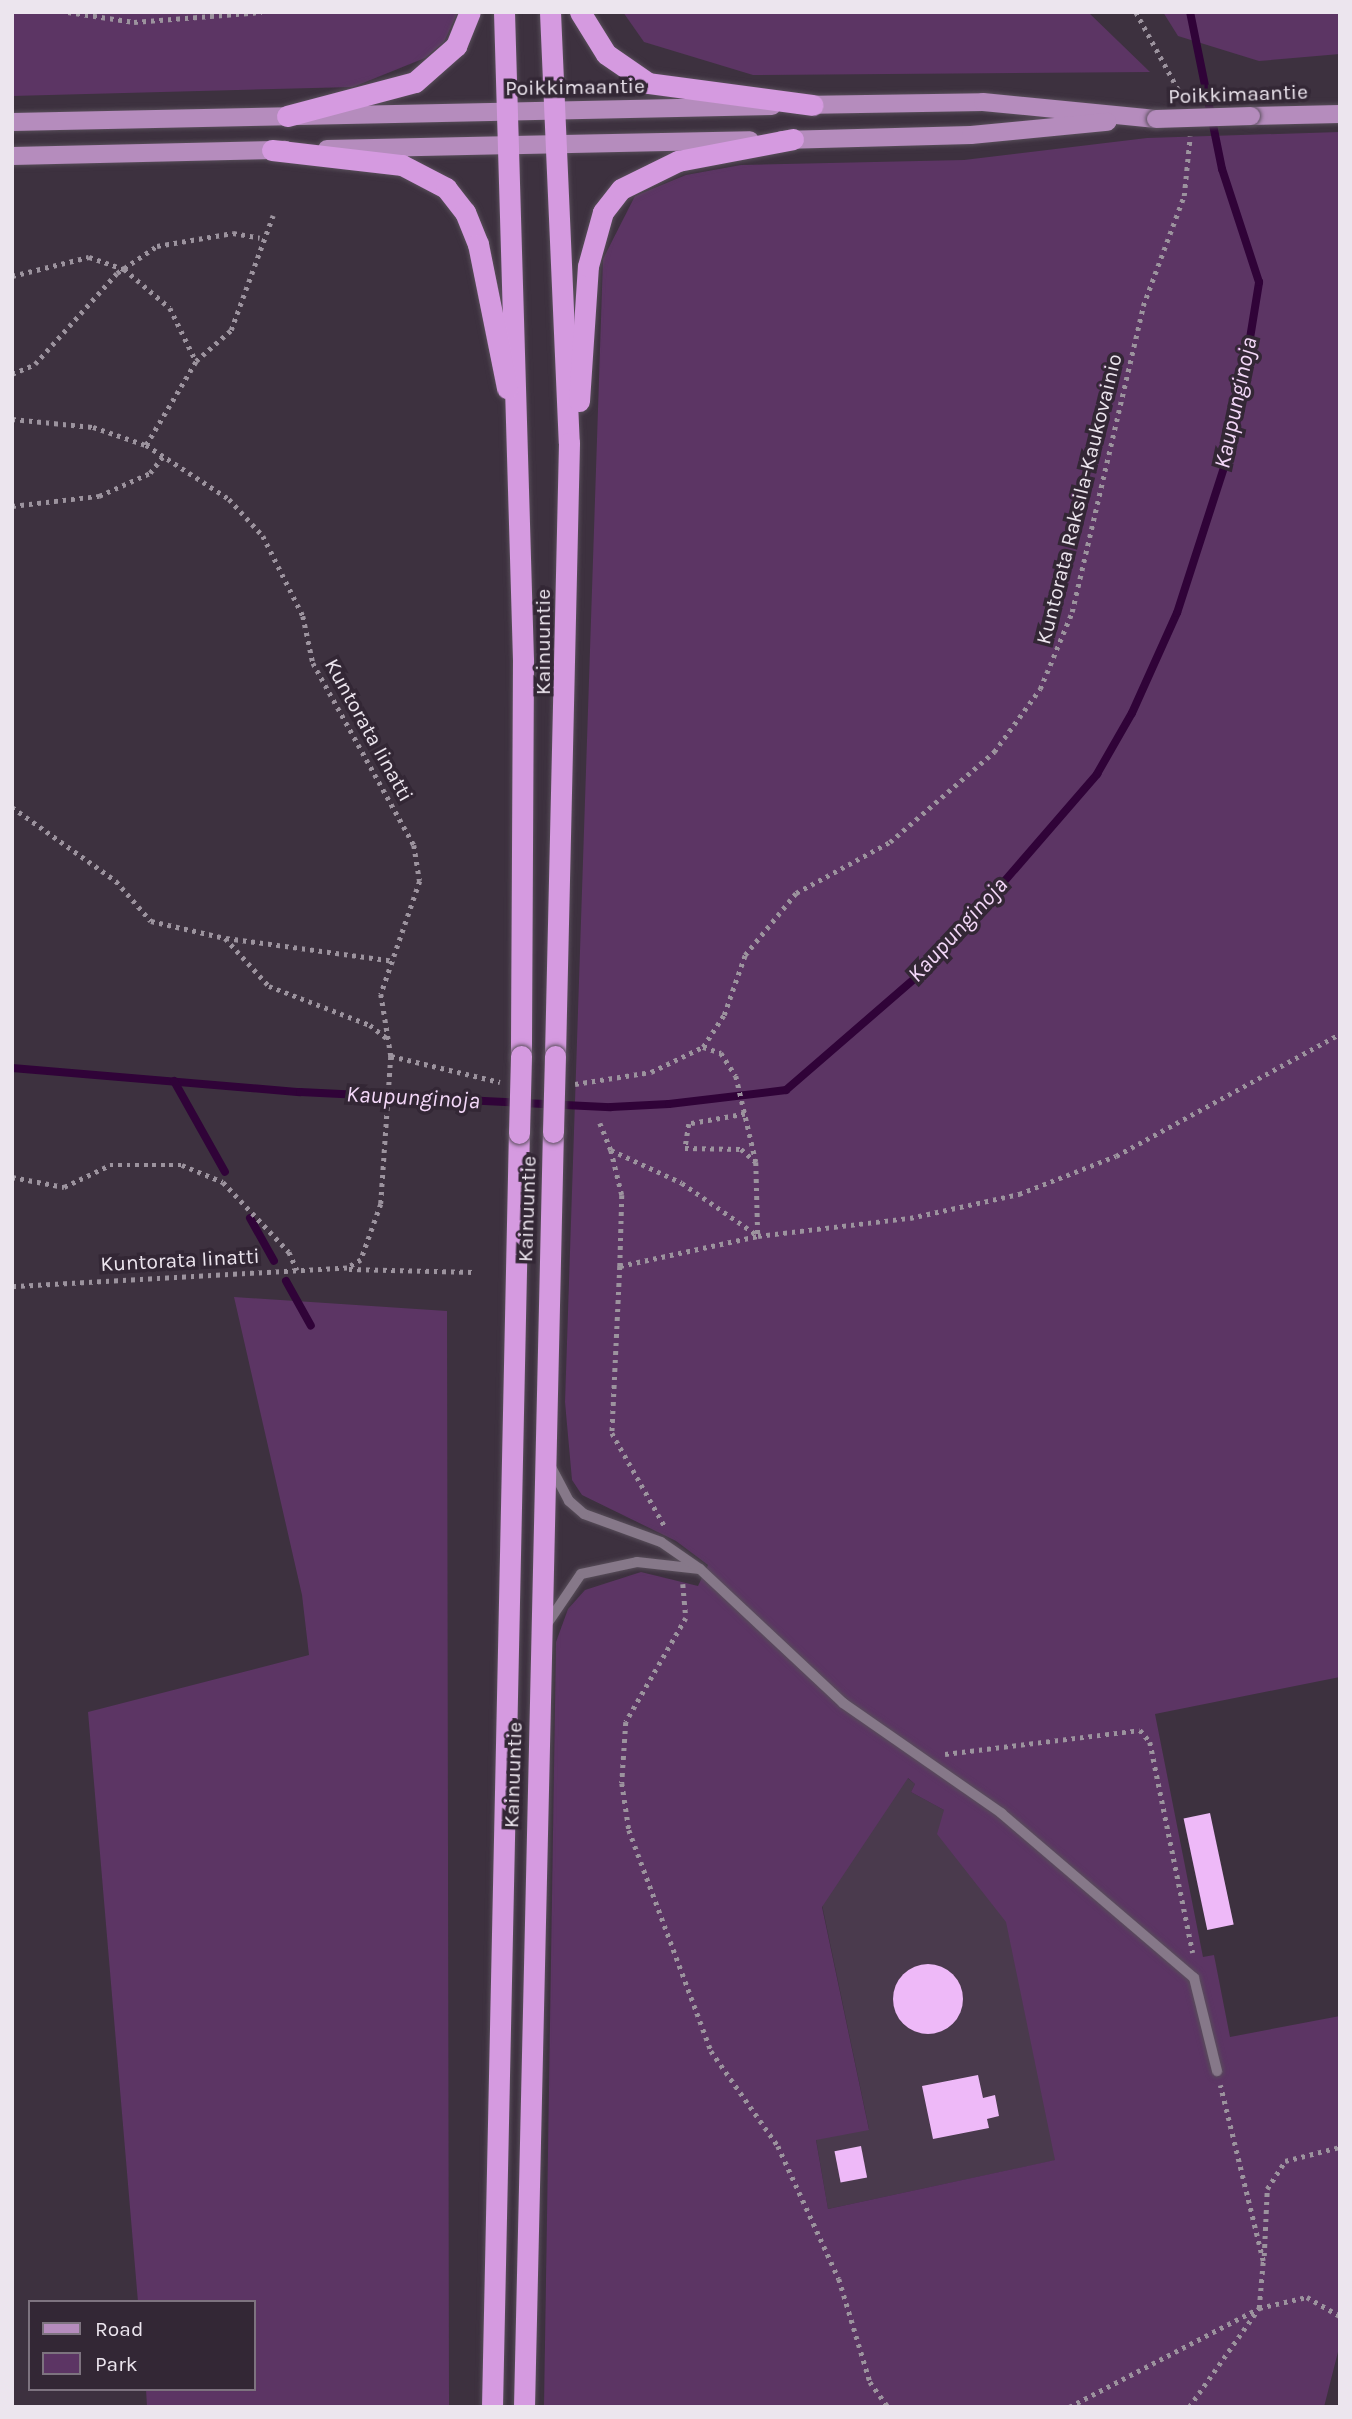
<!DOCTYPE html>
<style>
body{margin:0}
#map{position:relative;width:1352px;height:2419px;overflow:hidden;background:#3d313f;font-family:Karla,sans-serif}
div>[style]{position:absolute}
.built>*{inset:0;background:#4a3a4d}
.green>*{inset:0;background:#5c3564}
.stream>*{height:8px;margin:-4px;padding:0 4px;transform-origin:4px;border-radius:4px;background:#300338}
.building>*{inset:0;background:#eeb9f8;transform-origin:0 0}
.round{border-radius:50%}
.path>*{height:4.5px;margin-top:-2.25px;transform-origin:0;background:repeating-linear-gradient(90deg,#9c939e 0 3.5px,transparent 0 8.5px)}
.roads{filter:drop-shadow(0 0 2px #584e5a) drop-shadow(0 0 2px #584e5a)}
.lane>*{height:10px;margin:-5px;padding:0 5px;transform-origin:5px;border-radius:5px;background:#867889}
.primary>*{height:18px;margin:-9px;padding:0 9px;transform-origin:9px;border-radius:9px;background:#b58cbd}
.highway>*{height:21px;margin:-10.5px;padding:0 10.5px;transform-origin:10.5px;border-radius:10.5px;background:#d59ae0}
.bridges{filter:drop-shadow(0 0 2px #584e5a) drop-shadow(0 0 2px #584e5a)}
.primary-bridge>*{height:18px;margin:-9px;padding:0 9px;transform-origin:9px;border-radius:9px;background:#b58cbd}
.highway-bridge>*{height:21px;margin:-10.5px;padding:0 10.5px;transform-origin:10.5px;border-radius:10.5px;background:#d59ae0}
span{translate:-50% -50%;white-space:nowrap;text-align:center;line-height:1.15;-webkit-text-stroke:7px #332735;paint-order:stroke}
.street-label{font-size:21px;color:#ece5ee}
.water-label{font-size:23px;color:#f4d8f9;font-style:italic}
.frame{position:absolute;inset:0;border:14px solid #ece5ee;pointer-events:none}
.legend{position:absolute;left:28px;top:2300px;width:228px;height:91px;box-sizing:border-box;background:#332735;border:2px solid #7d737f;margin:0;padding:9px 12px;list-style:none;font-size:21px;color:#ece5ee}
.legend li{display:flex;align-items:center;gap:14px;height:35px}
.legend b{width:35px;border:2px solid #7d737f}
</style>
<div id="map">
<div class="built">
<div style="clip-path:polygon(858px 1739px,915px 1784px,911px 1792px,944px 1810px,1097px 1935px,1108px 2149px,828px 2209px,816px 2139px,869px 2129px,802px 1809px)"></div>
</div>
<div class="green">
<div style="clip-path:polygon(12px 12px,458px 12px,444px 42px,425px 58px,353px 87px,12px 96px)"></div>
<div style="clip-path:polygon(623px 12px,1088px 12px,1150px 72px,753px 75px,644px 42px)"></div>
<div style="clip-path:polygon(1163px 12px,1340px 12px,1340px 54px,1259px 61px,1178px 36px)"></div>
<div style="clip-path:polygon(evenodd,1340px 132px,1340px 1677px,1155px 1714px,1203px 1957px,1214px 1955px,1230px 2037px,1340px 2016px,1340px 2344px,1324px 2407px,544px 2407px,556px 1642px,568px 1609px,585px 1590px,641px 1572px,698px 1586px,708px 1565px,676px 1541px,582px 1495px,572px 1480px,565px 1402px,603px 259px,635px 196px,686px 175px,741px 165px,964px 160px,1147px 138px,1340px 132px,908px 1778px,915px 1784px,911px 1792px,944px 1810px,937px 1834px,1006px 1922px,1055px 2160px,828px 2209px,816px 2140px,869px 2130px,822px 1907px,908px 1778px)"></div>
<div style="clip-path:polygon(234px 1297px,447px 1311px,449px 2407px,147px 2407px,146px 2389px,254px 2389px,254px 2302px,138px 2302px,88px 1712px,309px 1655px,302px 1595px)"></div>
</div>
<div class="stream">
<div style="left:12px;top:1068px;width:289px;rotate:4.8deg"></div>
<div style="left:300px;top:1092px;width:311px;rotate:2.8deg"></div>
<div style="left:611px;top:1107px;width:58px;rotate:-3deg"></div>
<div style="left:669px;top:1104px;width:118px;rotate:-6.8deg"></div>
<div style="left:786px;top:1090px;width:200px;rotate:-40.9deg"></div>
<div style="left:937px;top:959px;width:245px;rotate:-49.1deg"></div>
<div style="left:1097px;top:774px;width:70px;rotate:-60.2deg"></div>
<div style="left:1132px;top:713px;width:110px;rotate:-65.8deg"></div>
<div style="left:1177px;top:613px;width:185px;rotate:-72.1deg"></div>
<div style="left:1234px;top:437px;width:157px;rotate:-80.8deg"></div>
<div style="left:1259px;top:282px;width:119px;rotate:-108.1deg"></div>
<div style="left:1222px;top:169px;width:160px;rotate:-101.5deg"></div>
<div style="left:174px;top:1081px;width:104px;rotate:60.7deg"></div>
<div style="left:250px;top:1218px;width:49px;rotate:60.8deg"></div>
<div style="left:286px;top:1281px;width:51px;rotate:60.9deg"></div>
</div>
<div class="building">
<div style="left:1210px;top:1813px;width:114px;height:27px;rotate:78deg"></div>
<div class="round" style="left:893px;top:1964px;width:70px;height:70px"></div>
<div style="clip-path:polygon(978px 2075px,983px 2098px,995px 2095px,999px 2116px,987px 2119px,989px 2128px,933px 2139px,922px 2086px)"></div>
<div style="left:861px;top:2146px;width:32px;height:27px;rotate:79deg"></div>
</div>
<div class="path">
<div style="left:68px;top:12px;width:67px;rotate:8.6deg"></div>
<div style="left:134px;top:22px;width:128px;rotate:-4.5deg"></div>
<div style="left:1136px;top:12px;width:100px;rotate:61.4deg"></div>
<div style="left:12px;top:276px;width:79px;rotate:-13.9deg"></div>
<div style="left:89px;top:257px;width:37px;rotate:19deg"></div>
<div style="left:124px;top:269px;width:60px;rotate:40.3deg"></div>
<div style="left:170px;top:308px;width:59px;rotate:63.9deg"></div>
<div style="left:12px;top:374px;width:25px;rotate:-23deg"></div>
<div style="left:35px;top:364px;width:122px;rotate:-48deg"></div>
<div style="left:117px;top:273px;width:48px;rotate:-34deg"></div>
<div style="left:157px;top:246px;width:77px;rotate:-9.7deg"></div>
<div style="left:233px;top:233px;width:27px;rotate:10deg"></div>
<div style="left:12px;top:419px;width:81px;rotate:5.6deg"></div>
<div style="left:93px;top:427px;width:56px;rotate:18.8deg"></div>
<div style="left:146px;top:445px;width:99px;rotate:33deg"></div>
<div style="left:229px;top:499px;width:50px;rotate:47.4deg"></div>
<div style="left:263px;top:536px;width:89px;rotate:63.4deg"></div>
<div style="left:303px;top:616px;width:48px;rotate:78deg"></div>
<div style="left:313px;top:663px;width:208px;rotate:61deg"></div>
<div style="left:414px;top:845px;width:36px;rotate:81deg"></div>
<div style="left:420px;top:881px;width:120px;rotate:109deg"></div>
<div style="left:381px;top:994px;width:63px;rotate:80.8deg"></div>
<div style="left:391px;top:1056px;width:148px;rotate:93.9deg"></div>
<div style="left:381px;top:1204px;width:59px;rotate:109.7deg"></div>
<div style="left:361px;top:1260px;width:16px;rotate:150deg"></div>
<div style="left:347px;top:1268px;width:336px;rotate:176.8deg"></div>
<div style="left:146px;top:445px;width:98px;rotate:-59.2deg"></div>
<div style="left:196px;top:361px;width:47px;rotate:-41.5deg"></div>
<div style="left:231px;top:330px;width:122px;rotate:-69.9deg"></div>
<div style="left:12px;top:506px;width:88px;rotate:-6.6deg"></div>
<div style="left:99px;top:496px;width:56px;rotate:-24.3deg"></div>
<div style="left:150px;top:473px;width:23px;rotate:-52deg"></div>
<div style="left:12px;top:807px;width:128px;rotate:35.4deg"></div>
<div style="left:116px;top:881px;width:53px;rotate:48.8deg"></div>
<div style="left:151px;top:921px;width:76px;rotate:12.9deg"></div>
<div style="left:225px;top:938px;width:65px;rotate:47.5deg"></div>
<div style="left:269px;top:986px;width:108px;rotate:21.1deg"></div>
<div style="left:370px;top:1025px;width:24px;rotate:38deg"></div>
<div style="left:226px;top:938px;width:170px;rotate:7.8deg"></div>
<div style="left:703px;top:1047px;width:19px;rotate:18deg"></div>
<div style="left:721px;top:1053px;width:27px;rotate:57deg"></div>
<div style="left:736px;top:1076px;width:88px;rotate:76.9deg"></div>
<div style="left:756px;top:1162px;width:74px;rotate:88.5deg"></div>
<div style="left:391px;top:1056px;width:112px;rotate:13.4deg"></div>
<div style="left:575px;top:1084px;width:77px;rotate:-9deg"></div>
<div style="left:651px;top:1072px;width:58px;rotate:-25.7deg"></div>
<div style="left:703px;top:1047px;width:38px;rotate:-57deg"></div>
<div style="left:724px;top:1015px;width:64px;rotate:-70.7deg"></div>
<div style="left:745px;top:955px;width:80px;rotate:-50.6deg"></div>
<div style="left:796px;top:893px;width:107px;rotate:-28.5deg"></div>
<div style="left:890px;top:842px;width:138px;rotate:-40.9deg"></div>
<div style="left:994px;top:752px;width:78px;rotate:-53.9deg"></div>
<div style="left:1040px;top:689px;width:83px;rotate:-67.4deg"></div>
<div style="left:1072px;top:612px;width:314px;rotate:-76.9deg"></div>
<div style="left:1143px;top:306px;width:117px;rotate:-69.6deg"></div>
<div style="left:1184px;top:196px;width:60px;rotate:-84.3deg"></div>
<div style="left:745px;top:1114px;width:57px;rotate:169.9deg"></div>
<div style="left:689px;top:1124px;width:24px;rotate:99deg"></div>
<div style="left:685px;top:1148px;width:56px;rotate:1deg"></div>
<div style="left:741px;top:1149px;width:20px;rotate:41deg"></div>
<div style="left:600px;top:1123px;width:29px;rotate:68deg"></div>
<div style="left:611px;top:1150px;width:78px;rotate:24.9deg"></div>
<div style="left:682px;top:1183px;width:91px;rotate:34.7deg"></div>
<div style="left:611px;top:1150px;width:46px;rotate:76.3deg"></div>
<div style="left:622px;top:1195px;width:71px;rotate:91.6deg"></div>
<div style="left:620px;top:1266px;width:141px;rotate:-12.3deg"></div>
<div style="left:758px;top:1236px;width:153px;rotate:-6.8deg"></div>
<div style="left:910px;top:1218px;width:112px;rotate:-12.4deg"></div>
<div style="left:1019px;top:1194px;width:104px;rotate:-21.4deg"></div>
<div style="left:1116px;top:1156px;width:255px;rotate:-28.6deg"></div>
<div style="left:12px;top:1177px;width:53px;rotate:10.9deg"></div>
<div style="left:64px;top:1187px;width:51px;rotate:-25.6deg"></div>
<div style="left:110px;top:1165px;width:72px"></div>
<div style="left:182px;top:1165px;width:44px;rotate:22.5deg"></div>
<div style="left:223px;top:1182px;width:96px;rotate:46.7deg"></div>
<div style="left:289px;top:1252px;width:20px;rotate:66deg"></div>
<div style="left:620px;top:1266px;width:167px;rotate:92.7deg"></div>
<div style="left:612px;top:1433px;width:106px;rotate:60.5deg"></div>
<div style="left:349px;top:1269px;width:125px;rotate:1.4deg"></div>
<div style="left:683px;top:1584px;width:34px;rotate:85deg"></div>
<div style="left:686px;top:1618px;width:120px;rotate:120deg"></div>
<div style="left:626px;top:1722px;width:61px;rotate:93.8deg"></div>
<div style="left:622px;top:1783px;width:48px;rotate:81.5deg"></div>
<div style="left:629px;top:1830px;width:236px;rotate:69.6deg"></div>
<div style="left:711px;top:2051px;width:116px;rotate:54.8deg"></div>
<div style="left:778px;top:2146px;width:146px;rotate:65.4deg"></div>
<div style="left:839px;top:2279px;width:108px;rotate:73.2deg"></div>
<div style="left:870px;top:2382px;width:31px;rotate:54deg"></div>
<div style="left:945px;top:1754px;width:196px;rotate:-7deg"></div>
<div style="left:1140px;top:1730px;width:16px;rotate:50deg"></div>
<div style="left:1150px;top:1742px;width:215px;rotate:78.5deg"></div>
<div style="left:1264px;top:2256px;width:67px;rotate:-87.4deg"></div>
<div style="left:1267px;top:2189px;width:33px;rotate:-57deg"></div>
<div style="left:1285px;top:2161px;width:57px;rotate:-14.3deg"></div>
<div style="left:1069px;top:2407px;width:214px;rotate:-27.5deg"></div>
<div style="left:1259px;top:2308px;width:49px;rotate:-12.9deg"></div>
<div style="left:1307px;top:2297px;width:38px;rotate:30deg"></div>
<div style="left:1189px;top:2407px;width:121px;rotate:-54.7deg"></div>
<div style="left:1259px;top:2308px;width:47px;rotate:-85.1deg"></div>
<div style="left:1263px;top:2261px;width:181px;rotate:-103.7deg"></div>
</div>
<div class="roads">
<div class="lane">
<div style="left:700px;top:1569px;width:196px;rotate:43.1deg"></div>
<div style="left:843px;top:1703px;width:193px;rotate:34.8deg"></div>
<div style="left:1001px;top:1813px;width:254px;rotate:40.5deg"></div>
<div style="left:1194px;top:1978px;width:96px;rotate:76.1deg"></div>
<div style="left:547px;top:1624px;width:60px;rotate:-55.8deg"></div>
<div style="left:581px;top:1574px;width:57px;rotate:-12.1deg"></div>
<div style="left:637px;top:1562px;width:63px;rotate:6.3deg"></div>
<div style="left:700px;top:1569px;width:47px;rotate:-145.3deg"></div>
<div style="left:661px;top:1542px;width:82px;rotate:-160deg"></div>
<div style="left:584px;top:1514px;width:20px;rotate:-139deg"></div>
<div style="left:569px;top:1501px;width:41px;rotate:-117.8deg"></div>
</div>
<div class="primary">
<div style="left:800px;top:105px;width:183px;rotate:-0.9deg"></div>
<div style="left:983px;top:102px;width:174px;rotate:5.6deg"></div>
<div style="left:1251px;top:116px;width:89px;rotate:-1.3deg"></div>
<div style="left:12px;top:122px;width:760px;rotate:-1.21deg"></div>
<div style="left:782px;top:140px;width:189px;rotate:-1.5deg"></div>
<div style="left:971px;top:135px;width:137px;rotate:-5.5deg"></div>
<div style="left:327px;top:149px;width:423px;rotate:-1.2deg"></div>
<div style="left:12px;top:156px;width:273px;rotate:-1.3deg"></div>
</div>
<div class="highway">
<div style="left:504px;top:12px;width:648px;rotate:88.32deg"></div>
<div style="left:523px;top:660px;width:396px;rotate:90.3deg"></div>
<div style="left:550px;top:12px;width:431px;rotate:87.5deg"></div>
<div style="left:569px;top:443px;width:613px;rotate:91.31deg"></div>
<div style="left:580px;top:12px;width:49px;rotate:58.2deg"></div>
<div style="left:606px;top:54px;width:51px;rotate:34.6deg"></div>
<div style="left:648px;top:83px;width:166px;rotate:7.6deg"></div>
<div style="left:287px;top:116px;width:132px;rotate:-14.9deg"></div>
<div style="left:415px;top:82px;width:55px;rotate:-41.3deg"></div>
<div style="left:456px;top:46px;width:37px;rotate:-68deg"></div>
<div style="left:272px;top:150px;width:131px;rotate:6.6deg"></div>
<div style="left:402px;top:165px;width:50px;rotate:27.6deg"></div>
<div style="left:446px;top:188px;width:31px;rotate:52deg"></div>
<div style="left:465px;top:212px;width:35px;rotate:68deg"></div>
<div style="left:478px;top:244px;width:147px;rotate:78.6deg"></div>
<div style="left:579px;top:401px;width:135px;rotate:-86.2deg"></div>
<div style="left:588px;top:266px;width:56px;rotate:-74.5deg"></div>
<div style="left:603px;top:212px;width:29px;rotate:-52deg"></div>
<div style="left:621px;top:189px;width:64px;rotate:-26.2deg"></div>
<div style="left:678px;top:161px;width:117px;rotate:-10.8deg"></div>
<div style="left:492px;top:2407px;width:1274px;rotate:-88.79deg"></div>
<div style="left:524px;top:2407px;width:1275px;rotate:-88.7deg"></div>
</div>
</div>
<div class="bridges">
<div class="primary-bridge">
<div style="left:1156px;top:119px;width:95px;rotate:-1.8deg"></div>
</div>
<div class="highway-bridge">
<div style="left:553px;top:1132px;width:76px;rotate:-88.5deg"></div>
<div style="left:519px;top:1133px;width:77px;rotate:-88.5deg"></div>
</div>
</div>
<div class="street-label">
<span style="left:575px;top:87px;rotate:-1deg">Poikkimaantie</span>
<span style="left:1238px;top:94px;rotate:-2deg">Poikkimaantie</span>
<span style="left:1079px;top:499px;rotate:-76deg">Kuntorata Raksila-Kaukovainio</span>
<span style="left:543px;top:642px;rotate:-90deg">Kainuuntie</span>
<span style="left:369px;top:730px;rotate:61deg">Kuntorata Iinatti</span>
<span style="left:527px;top:1209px;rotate:-88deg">Kainuuntie</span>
<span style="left:180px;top:1260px;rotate:-3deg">Kuntorata Iinatti</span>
<span style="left:513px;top:1775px;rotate:-88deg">Kainuuntie</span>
</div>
<div class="water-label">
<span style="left:1236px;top:403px;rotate:-78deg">Kaupunginoja</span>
<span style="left:958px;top:930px;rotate:-47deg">Kaupunginoja</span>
<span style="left:413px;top:1098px;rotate:3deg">Kaupunginoja</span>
</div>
<div class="frame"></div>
<ul class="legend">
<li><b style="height:9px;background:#b58cbd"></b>Road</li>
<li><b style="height:19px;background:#5c3564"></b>Park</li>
</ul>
</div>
